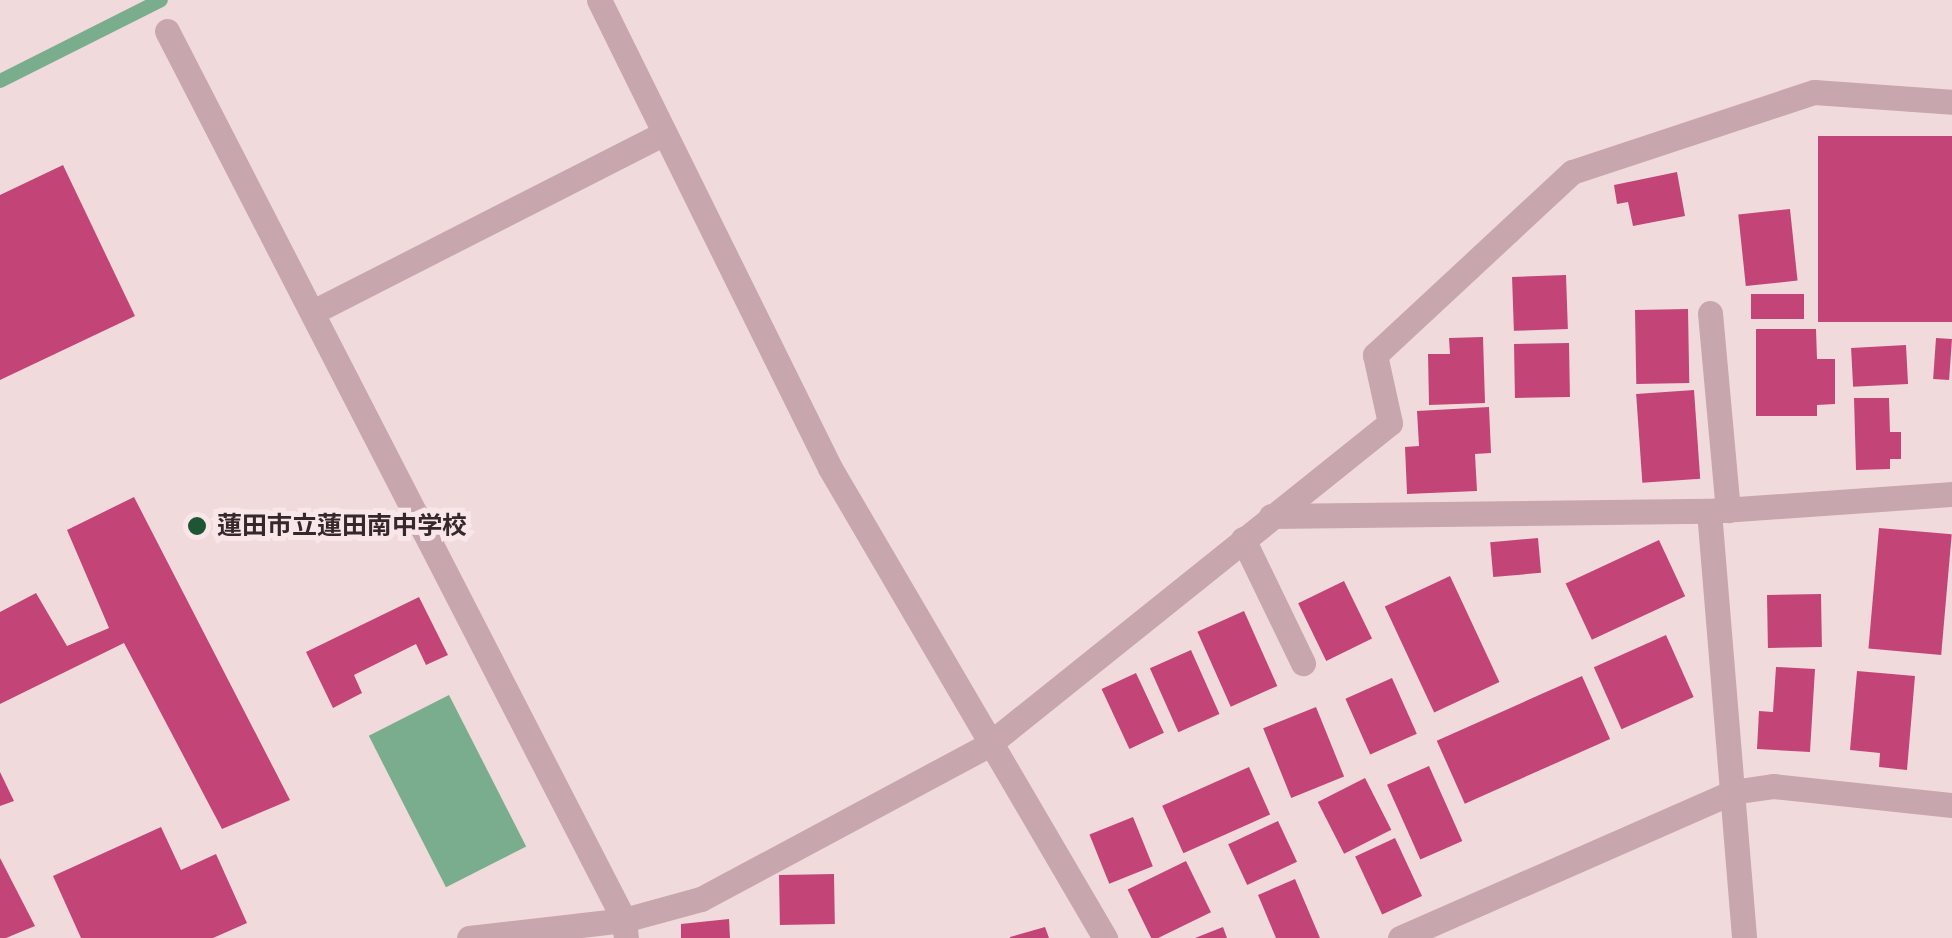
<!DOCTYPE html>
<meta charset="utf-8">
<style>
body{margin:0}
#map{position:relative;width:1952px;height:938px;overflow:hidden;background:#f1dadc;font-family:Roboto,"Noto Sans JP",sans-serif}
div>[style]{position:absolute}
.water>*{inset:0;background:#79ad8e;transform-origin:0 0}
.stream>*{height:14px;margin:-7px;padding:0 7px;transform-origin:7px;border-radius:7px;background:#79ad8e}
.building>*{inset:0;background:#c34578;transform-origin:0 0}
.minor>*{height:25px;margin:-12.5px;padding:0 12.5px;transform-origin:12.5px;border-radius:12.5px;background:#c8a6ad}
.dots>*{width:28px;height:28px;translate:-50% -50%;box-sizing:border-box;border:5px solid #f9e6e8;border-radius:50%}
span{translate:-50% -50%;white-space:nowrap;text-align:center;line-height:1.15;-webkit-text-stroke:10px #f9e6e8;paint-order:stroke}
.poi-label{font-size:25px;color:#35272b;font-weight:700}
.left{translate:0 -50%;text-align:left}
</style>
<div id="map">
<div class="water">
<div style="left:449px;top:695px;width:170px;height:90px;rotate:63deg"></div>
</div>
<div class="stream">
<div style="left:0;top:81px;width:180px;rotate:-26.7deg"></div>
</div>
<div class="building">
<div style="left:1952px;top:136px;width:186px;height:134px;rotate:90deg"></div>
<div style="clip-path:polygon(63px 165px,135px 316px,0 380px,0 195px)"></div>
<div style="clip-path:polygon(1677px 172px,1685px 216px,1633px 226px,1628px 202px,1617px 204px,1614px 185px)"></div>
<div style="left:1790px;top:209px;width:72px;height:52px;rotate:84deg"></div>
<div style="left:1566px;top:275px;width:54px;height:54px;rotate:88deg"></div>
<div style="left:1804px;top:294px;width:25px;height:53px;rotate:90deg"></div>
<div style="left:1688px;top:309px;width:74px;height:53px;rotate:89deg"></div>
<div style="clip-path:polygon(1756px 329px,1816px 329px,1817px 359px,1835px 359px,1835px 404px,1817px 405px,1817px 416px,1756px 416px)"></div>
<div style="clip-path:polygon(1483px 337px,1485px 403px,1429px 405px,1428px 354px,1450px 354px,1449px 338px)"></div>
<div style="left:1936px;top:338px;width:16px;height:41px;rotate:4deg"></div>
<div style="left:1569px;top:343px;width:54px;height:55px;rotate:89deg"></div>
<div style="left:1906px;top:345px;width:39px;height:55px;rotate:87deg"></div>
<div style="left:1694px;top:390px;width:89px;height:58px;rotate:86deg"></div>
<div style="clip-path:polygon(1854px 398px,1889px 398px,1890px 432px,1901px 432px,1901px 459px,1890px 459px,1890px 469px,1856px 470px)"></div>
<div style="clip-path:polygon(1489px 407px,1491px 453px,1475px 454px,1477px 491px,1407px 494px,1405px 447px,1419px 446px,1417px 411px)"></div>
<div style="clip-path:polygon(134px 497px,290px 800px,222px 829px,124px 643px,0 704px,0 612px,36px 593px,67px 646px,109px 628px,67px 530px)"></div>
<div style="left:1879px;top:528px;width:73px;height:121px;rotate:5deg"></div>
<div style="left:1538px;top:538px;width:35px;height:48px;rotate:85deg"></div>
<div style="left:1659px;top:540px;width:62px;height:103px;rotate:65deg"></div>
<div style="left:1450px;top:576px;width:117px;height:72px;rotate:65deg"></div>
<div style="left:1344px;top:581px;width:64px;height:51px;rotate:64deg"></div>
<div style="left:1821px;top:594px;width:53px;height:54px;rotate:89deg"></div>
<div style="clip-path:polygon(419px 597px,448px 655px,426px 665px,416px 644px,354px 675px,362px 693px,333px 708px,306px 652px)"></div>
<div style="left:1244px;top:611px;width:82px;height:51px;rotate:66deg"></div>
<div style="left:1666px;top:635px;width:68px;height:79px;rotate:66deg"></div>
<div style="left:1191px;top:650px;width:70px;height:45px;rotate:66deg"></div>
<div style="clip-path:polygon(1776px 667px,1815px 669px,1810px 752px,1757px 749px,1759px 711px,1773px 712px)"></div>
<div style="clip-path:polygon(1857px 671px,1915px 676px,1907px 770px,1879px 767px,1880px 753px,1850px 750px)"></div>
<div style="left:1136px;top:673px;width:66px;height:38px;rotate:65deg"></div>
<div style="left:1582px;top:676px;width:69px;height:159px;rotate:66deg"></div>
<div style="left:1392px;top:678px;width:61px;height:51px;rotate:66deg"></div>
<div style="left:1316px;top:707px;width:75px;height:57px;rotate:68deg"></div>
<div style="left:1429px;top:766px;width:82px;height:46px;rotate:66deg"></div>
<div style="left:1249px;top:767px;width:52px;height:95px;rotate:66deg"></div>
<div style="clip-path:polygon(0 772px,14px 801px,0 806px)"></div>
<div style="left:1365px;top:778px;width:58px;height:53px;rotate:63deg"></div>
<div style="left:1133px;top:817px;width:53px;height:47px;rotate:68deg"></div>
<div style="left:1278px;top:821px;width:45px;height:55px;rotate:65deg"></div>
<div style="clip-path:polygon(161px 827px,181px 870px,216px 854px,247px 923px,213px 938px,81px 938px,53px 876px)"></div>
<div style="left:1395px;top:838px;width:64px;height:44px;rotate:65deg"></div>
<div style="clip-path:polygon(0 858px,35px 926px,6px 938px,0 938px)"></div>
<div style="left:1186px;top:861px;width:57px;height:65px;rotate:64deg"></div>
<div style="left:834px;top:874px;width:50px;height:55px;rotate:89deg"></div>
<div style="clip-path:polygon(1295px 879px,1320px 938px,1276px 938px,1258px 895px)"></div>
<div style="clip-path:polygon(729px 919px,730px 938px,681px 938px,681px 924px)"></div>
<div style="clip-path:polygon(1045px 927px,1049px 938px,1010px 938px,1010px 937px)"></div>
<div style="clip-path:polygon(1223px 927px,1227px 938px,1195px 938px)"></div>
</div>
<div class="minor">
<div style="left:599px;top:0;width:522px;rotate:63.73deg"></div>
<div style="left:830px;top:468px;width:545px;rotate:59.67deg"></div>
<div style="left:167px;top:31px;width:1000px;rotate:62.79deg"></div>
<div style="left:624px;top:920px;width:18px;rotate:84deg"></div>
<div style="left:313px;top:312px;width:392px;rotate:-27deg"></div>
<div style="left:1710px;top:313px;width:198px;rotate:84.8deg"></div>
<div style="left:1709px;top:511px;width:428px;rotate:85.3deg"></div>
<div style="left:1271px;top:516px;width:438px;rotate:-0.7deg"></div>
<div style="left:1709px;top:511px;width:244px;rotate:-4deg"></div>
<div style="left:1243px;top:539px;width:138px;rotate:64.2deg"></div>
<div style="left:469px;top:938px;width:156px;rotate:-6.6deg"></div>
<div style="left:624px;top:920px;width:80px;rotate:-15.3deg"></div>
<div style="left:701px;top:899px;width:326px;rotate:-28.2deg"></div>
<div style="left:988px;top:745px;width:515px;rotate:-38.69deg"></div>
<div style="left:1390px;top:423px;width:70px;rotate:-102.4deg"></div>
<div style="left:1375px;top:355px;width:269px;rotate:-42.9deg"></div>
<div style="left:1572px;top:172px;width:255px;rotate:-18.3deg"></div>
<div style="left:1814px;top:92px;width:138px;rotate:4.1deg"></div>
<div style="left:1400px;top:938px;width:363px;rotate:-23.7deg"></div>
<div style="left:1732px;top:792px;width:41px;rotate:-8.3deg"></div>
<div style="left:1773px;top:786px;width:180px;rotate:6.1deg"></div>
</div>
<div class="dots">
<div style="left:197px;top:526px;background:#1d5535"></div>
</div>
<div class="poi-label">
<span class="left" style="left:217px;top:526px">蓮田市立蓮田南中学校</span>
</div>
</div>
